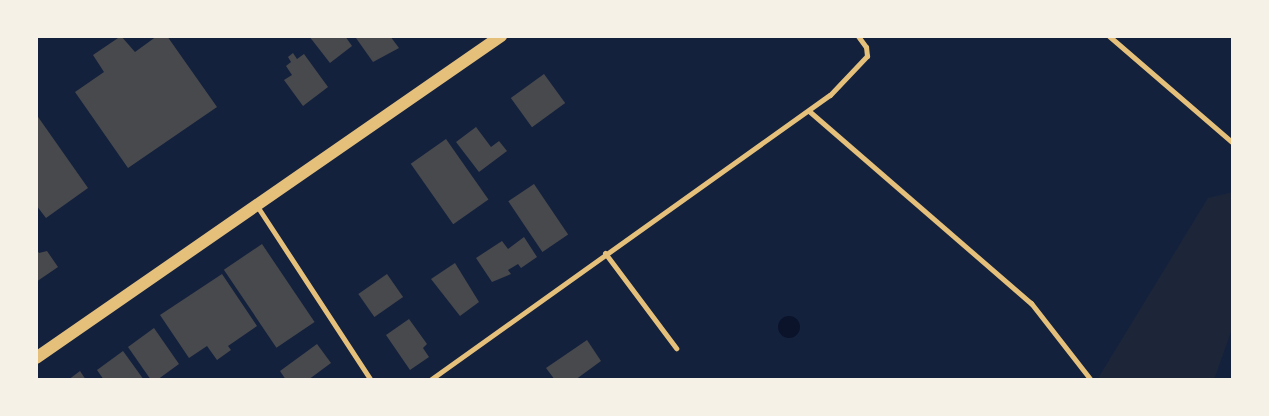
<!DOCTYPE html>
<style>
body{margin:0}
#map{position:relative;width:1269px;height:416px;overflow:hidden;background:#14213d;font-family:"Asap Condensed",sans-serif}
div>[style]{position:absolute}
.green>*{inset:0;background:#1d2539}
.water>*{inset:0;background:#0b132b}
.round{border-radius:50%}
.building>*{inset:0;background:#48494c;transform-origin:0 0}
.minor>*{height:5px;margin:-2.5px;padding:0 2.5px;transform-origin:2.5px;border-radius:2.5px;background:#e5c07b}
.primary>*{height:12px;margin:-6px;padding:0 6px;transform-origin:6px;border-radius:6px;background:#e5c07b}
span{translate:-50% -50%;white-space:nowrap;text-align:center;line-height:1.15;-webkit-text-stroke:5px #f6f1e7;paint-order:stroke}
.frame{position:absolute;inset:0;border:38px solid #f6f1e7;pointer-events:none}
</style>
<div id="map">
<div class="green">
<div style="clip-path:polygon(1233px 192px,1233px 326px,1214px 380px,1097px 380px,1208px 198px)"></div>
</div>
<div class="water">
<div class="round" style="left:778px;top:316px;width:22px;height:22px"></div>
</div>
<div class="building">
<div style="clip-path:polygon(121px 36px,135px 52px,157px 36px,167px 36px,217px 107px,128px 168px,75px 92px,104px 72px,93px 55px)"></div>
<div style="clip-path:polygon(309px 36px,345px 36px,352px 46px,330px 63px)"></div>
<div style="clip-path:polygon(390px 36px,399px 48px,373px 62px,356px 38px)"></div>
<div style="clip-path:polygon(293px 53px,297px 59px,304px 54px,328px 87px,303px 106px,284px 80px,292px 75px,286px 66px,291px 62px,288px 57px)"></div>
<div style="left:544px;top:74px;width:36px;height:41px;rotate:54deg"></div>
<div style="clip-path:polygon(36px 114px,88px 188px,46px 218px,36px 205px)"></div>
<div style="clip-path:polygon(476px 127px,491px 147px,499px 141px,507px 151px,479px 172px,456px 142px)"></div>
<div style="left:446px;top:139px;width:74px;height:43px;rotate:55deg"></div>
<div style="left:534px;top:184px;width:61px;height:31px;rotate:56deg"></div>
<div style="clip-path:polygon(524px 237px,537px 257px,521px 268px,518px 264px,508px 270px,511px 274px,492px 282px,476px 258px,502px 241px,508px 249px)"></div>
<div style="left:262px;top:244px;width:94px;height:46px;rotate:56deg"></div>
<div style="clip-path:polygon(36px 249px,39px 253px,47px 251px,58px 267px,36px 282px)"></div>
<div style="clip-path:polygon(455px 263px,479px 302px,460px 316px,431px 279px)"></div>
<div style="clip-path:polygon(222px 274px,257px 326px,228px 346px,231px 350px,217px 360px,207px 346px,189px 358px,160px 315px)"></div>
<div style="left:387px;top:274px;width:28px;height:35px;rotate:55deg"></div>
<div style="clip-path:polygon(409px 319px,427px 344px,423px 348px,429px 357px,410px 370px,386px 335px)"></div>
<div style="clip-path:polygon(154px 328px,179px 364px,157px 380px,151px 380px,128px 347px)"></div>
<div style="clip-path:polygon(587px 340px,601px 361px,575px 380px,555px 380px,546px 368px)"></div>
<div style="clip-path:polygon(317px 344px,331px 363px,308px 380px,286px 380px,280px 371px)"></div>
<div style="clip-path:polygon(123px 351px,144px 380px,104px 380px,97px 370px)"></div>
<div style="clip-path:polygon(80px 371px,86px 380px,68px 380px)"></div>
</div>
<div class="minor">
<div style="left:1109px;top:36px;width:164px;rotate:40.8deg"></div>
<div style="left:809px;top:111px;width:294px;rotate:40.9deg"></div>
<div style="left:1031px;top:303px;width:98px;rotate:52.1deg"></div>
<div style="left:257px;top:206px;width:208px;rotate:56.8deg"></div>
<div style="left:605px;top:253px;width:119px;rotate:53.2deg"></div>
<div style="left:430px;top:380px;width:491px;rotate:-35.5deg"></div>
<div style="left:830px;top:95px;width:54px;rotate:-46.5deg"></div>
<div style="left:867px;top:56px;width:9px;rotate:-96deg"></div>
<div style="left:866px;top:47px;width:14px;rotate:-126deg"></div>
</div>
<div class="primary">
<div style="left:36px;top:358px;width:566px;rotate:-34.7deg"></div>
</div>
<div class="frame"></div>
</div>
